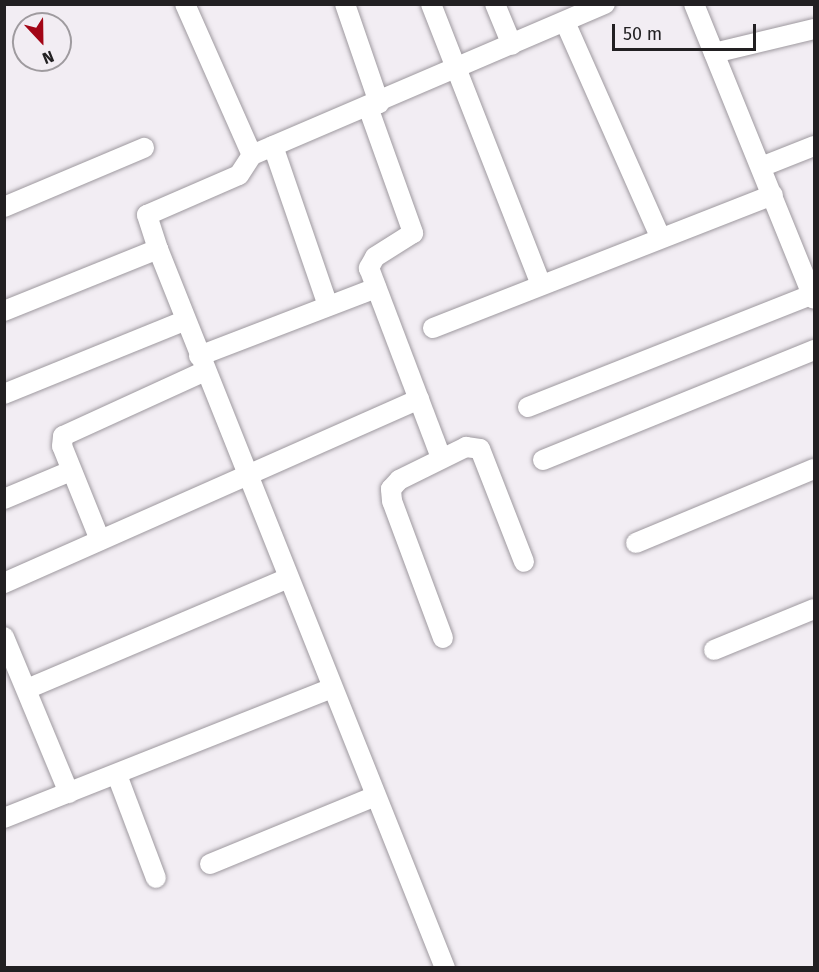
<!DOCTYPE html>
<style>
body{margin:0}
#map{position:relative;width:819px;height:972px;overflow:hidden;background:#f2edf3;font-family:"Fira Sans",sans-serif}
div>[style]{position:absolute}
.roads{filter:drop-shadow(0 0 2px #9e999f) drop-shadow(0 0 2px #9e999f)}
.minor>*{height:20px;margin:-10px;padding:0 10px;transform-origin:10px;border-radius:10px;background:#fff}
span{translate:-50% -50%;white-space:nowrap;text-align:center;line-height:1.15;-webkit-text-stroke:6px #f2edf3;paint-order:stroke}
.frame{position:absolute;inset:0;border:6px solid #222022;pointer-events:none}
.north{position:absolute;left:12px;top:12px;width:60px;height:60px;box-sizing:border-box;background:#f2edf3;border:2px solid #9f9b9f;border-radius:50%;rotate:158deg;font-size:16px;font-weight:700;line-height:24px;text-align:center;color:#222022}
.north::after{content:'';display:block;margin:auto;width:21px;height:27px;background:#a20516;clip-path:polygon(50% 0,100% 100%,50% 72%,0 100%)}
.scale{position:absolute;left:612px;top:24px;width:144px;height:27px;box-sizing:border-box;border:3px solid #222022;border-top:0;padding-left:8px;font-size:18px;line-height:21px;white-space:nowrap;color:#222022;-webkit-text-stroke:4px #f2edf3;paint-order:stroke}
</style>
<div id="map">
<div class="roads">
<div class="minor">
<div style="left:185px;top:4px;width:165px;rotate:66.1deg"></div>
<div style="left:252px;top:155px;width:384px;rotate:-23.2deg"></div>
<div style="left:345px;top:4px;width:105px;rotate:71deg"></div>
<div style="left:431px;top:4px;width:301px;rotate:68.6deg"></div>
<div style="left:495px;top:4px;width:44px;rotate:67.5deg"></div>
<div style="left:694px;top:4px;width:318px;rotate:67.9deg"></div>
<div style="left:565px;top:22px;width:234px;rotate:66.1deg"></div>
<div style="left:714px;top:53px;width:103px;rotate:-13.5deg"></div>
<div style="left:368px;top:107px;width:134px;rotate:70.3deg"></div>
<div style="left:413px;top:233px;width:45px;rotate:147.7deg"></div>
<div style="left:375px;top:257px;width:13px;rotate:119deg"></div>
<div style="left:369px;top:268px;width:203px;rotate:69.2deg"></div>
<div style="left:273px;top:146px;width:169px;rotate:71deg"></div>
<div style="left:761px;top:167px;width:57px;rotate:-21.6deg"></div>
<div style="left:4px;top:207px;width:152px;rotate:-22.9deg"></div>
<div style="left:158px;top:249px;width:36px;rotate:-108deg"></div>
<div style="left:147px;top:215px;width:100px;rotate:-23.5deg"></div>
<div style="left:239px;top:175px;width:24px;rotate:-57deg"></div>
<div style="left:4px;top:311px;width:166px;rotate:-21.9deg"></div>
<div style="left:158px;top:249px;width:774px;rotate:68.24deg"></div>
<div style="left:433px;top:328px;width:365px;rotate:-21.4deg"></div>
<div style="left:199px;top:356px;width:190px;rotate:-21deg"></div>
<div style="left:4px;top:394px;width:196px;rotate:-22.1deg"></div>
<div style="left:528px;top:407px;width:307px;rotate:-21.6deg"></div>
<div style="left:543px;top:460px;width:292px;rotate:-22.1deg"></div>
<div style="left:4px;top:499px;width:73px;rotate:-22.7deg"></div>
<div style="left:100px;top:540px;width:101px;rotate:-112deg"></div>
<div style="left:62px;top:446px;width:10px;rotate:-84deg"></div>
<div style="left:63px;top:436px;width:156px;rotate:-24.6deg"></div>
<div style="left:636px;top:543px;width:193px;rotate:-22.6deg"></div>
<div style="left:4px;top:583px;width:454px;rotate:-23.9deg"></div>
<div style="left:4px;top:637px;width:169px;rotate:67.4deg"></div>
<div style="left:443px;top:638px;width:146px;rotate:-110.4deg"></div>
<div style="left:392px;top:501px;width:12px;rotate:-95deg"></div>
<div style="left:391px;top:489px;width:12px;rotate:-48deg"></div>
<div style="left:399px;top:480px;width:75px;rotate:-26.2deg"></div>
<div style="left:466px;top:447px;width:14px;rotate:8deg"></div>
<div style="left:480px;top:449px;width:121px;rotate:68.7deg"></div>
<div style="left:714px;top:650px;width:108px;rotate:-22.3deg"></div>
<div style="left:27px;top:689px;width:281px;rotate:-23deg"></div>
<div style="left:117px;top:775px;width:110px;rotate:69.3deg"></div>
<div style="left:4px;top:818px;width:353px;rotate:-21.6deg"></div>
<div style="left:210px;top:864px;width:179px;rotate:-22.3deg"></div>
</div>
</div>
<div class="frame"></div>
<div class="north">N</div>
<div class="scale">50 m</div>
</div>
